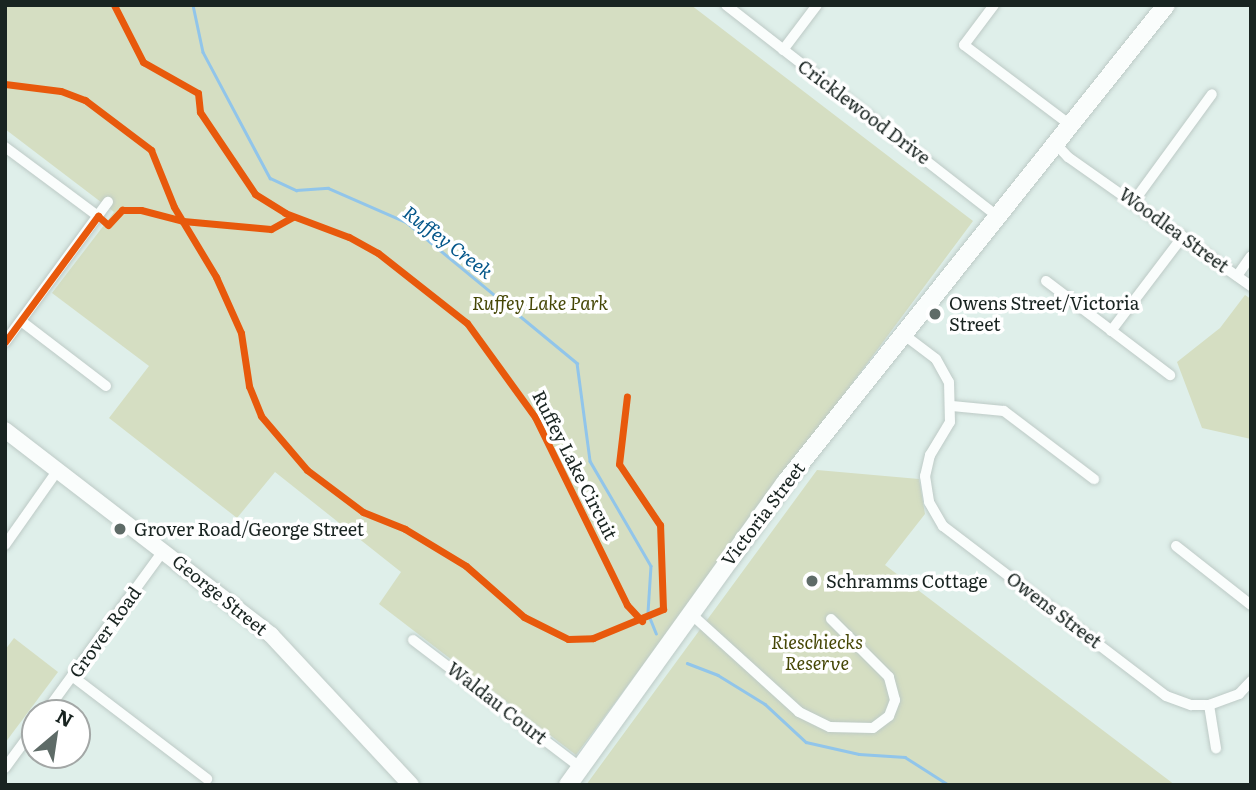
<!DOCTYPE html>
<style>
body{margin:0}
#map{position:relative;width:1256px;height:790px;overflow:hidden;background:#dfefea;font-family:Literata,serif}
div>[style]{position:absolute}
.green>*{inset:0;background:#d5dec2}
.stream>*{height:2.5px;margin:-1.25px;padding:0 1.25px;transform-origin:1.25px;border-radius:1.25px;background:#91c5ea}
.roads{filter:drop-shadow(0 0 2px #bdcac6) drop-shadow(0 0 2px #bdcac6)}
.minor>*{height:10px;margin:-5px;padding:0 5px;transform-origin:5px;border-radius:5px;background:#fafdfc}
.secondary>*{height:16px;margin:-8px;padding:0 8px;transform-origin:8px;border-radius:8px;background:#fafdfc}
.primary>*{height:18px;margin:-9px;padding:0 9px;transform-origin:9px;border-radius:9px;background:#fafdfc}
.cycleway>*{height:7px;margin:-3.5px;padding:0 3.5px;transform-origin:3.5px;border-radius:3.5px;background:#e8590c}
.dots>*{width:19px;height:19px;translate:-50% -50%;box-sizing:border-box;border:4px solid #fff;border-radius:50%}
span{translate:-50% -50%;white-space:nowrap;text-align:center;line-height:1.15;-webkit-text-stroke:7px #fff;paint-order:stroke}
.street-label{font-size:18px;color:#192421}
.park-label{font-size:18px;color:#464706;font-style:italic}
.poi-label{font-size:18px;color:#192421}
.left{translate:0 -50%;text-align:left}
.water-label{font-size:19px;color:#05578a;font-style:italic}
.frame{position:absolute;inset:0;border:7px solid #192421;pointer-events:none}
.north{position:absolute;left:21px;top:699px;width:70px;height:70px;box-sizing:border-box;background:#fff;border:2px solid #a3a7a6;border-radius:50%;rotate:29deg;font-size:19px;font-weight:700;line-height:28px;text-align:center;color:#192421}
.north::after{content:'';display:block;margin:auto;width:24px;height:32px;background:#5e6b67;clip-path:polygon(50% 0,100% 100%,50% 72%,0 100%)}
</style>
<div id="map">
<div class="green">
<div style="clip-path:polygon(5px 5px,691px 5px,973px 221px,576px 755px,379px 604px,401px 572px,275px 472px,237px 518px,109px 418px,149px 366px,52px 293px,114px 212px,5px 129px)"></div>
<div style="clip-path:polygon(1245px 295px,1251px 299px,1251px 439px,1202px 428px,1177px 362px,1220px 328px)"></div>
<div style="clip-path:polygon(817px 470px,919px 479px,925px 514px,885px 565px,1175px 785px,586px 785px)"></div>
<div style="clip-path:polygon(14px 638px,58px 672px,5px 743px,5px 650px)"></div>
</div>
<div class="stream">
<div style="left:193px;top:5px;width:48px;rotate:78deg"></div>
<div style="left:203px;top:52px;width:143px;rotate:62deg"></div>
<div style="left:270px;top:178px;width:29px;rotate:25deg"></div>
<div style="left:296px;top:190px;width:32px;rotate:-4deg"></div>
<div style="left:328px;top:188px;width:85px;rotate:23.6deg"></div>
<div style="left:406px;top:222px;width:222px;rotate:39.5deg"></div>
<div style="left:577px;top:363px;width:99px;rotate:82.4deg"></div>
<div style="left:590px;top:461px;width:121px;rotate:59.8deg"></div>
<div style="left:651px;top:566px;width:47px;rotate:93.7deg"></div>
<div style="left:648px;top:613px;width:22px;rotate:68deg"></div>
<div style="left:687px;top:663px;width:33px;rotate:21deg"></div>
<div style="left:718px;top:675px;width:55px;rotate:31.7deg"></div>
<div style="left:765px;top:704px;width:56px;rotate:42.8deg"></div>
<div style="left:806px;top:742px;width:54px;rotate:12.8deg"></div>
<div style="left:859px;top:754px;width:46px;rotate:3.7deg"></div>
<div style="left:905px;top:757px;width:52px;rotate:32.5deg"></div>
</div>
<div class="roads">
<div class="minor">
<div style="left:726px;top:5px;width:347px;rotate:37.9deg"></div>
<div style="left:994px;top:5px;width:50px;rotate:126.9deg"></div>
<div style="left:964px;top:45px;width:136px;rotate:37deg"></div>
<div style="left:783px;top:50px;width:56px;rotate:-52.9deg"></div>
<div style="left:1054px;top:142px;width:21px;rotate:47deg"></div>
<div style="left:1068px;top:157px;width:224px;rotate:35.2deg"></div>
<div style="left:5px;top:147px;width:116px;rotate:36.6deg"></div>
<div style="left:1134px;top:201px;width:132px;rotate:-53.9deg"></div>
<div style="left:1237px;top:276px;width:24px;rotate:-55deg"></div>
<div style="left:1046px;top:281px;width:156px;rotate:37.2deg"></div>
<div style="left:21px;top:321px;width:107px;rotate:37.4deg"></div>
<div style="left:1111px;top:331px;width:119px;rotate:-52.8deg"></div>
<div style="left:903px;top:334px;width:41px;rotate:37.1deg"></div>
<div style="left:936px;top:359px;width:26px;rotate:61deg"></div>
<div style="left:949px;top:382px;width:40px;rotate:88.6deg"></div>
<div style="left:950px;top:422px;width:39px;rotate:121deg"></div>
<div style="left:930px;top:455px;width:22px;rotate:103deg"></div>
<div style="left:925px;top:476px;width:26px;rotate:81deg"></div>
<div style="left:929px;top:502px;width:28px;rotate:60deg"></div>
<div style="left:943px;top:526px;width:280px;rotate:37.3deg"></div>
<div style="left:1166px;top:696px;width:27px;rotate:20deg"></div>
<div style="left:1191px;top:705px;width:18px"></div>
<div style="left:1209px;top:705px;width:32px;rotate:-20deg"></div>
<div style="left:1239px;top:694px;width:18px;rotate:-47deg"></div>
<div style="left:5px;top:342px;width:174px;rotate:-53.7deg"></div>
<div style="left:952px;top:406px;width:52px;rotate:5.5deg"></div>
<div style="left:1004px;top:411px;width:113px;rotate:37.1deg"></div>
<div style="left:5px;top:545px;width:92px;rotate:-54.8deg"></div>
<div style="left:1176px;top:546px;width:95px;rotate:38.2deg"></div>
<div style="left:690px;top:613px;width:147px;rotate:42.2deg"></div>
<div style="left:799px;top:712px;width:34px;rotate:26deg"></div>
<div style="left:830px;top:727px;width:43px;rotate:1.3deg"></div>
<div style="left:873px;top:728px;width:20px;rotate:-37deg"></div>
<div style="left:889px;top:716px;width:17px;rotate:-69deg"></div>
<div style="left:895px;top:700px;width:24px;rotate:-105deg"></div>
<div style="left:889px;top:677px;width:82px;rotate:-135deg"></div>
<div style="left:413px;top:640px;width:211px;rotate:37.3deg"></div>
<div style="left:72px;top:676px;width:170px;rotate:37.3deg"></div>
<div style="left:1209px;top:705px;width:44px;rotate:80.8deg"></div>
<div style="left:45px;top:713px;width:202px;rotate:-53.9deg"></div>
<div style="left:5px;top:768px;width:51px;rotate:-53.8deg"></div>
</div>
<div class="secondary">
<div style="left:5px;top:430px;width:336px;rotate:37.6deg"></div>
<div style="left:271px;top:635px;width:205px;rotate:47deg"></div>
</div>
<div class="primary">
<div style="left:568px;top:785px;width:372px;rotate:-54.3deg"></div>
<div style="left:785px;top:483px;width:611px;rotate:-51.44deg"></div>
</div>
</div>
<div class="cycleway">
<div style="left:114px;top:5px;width:64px;rotate:63deg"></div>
<div style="left:143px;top:62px;width:63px;rotate:29.4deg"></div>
<div style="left:198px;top:93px;width:19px;rotate:84deg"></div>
<div style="left:200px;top:112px;width:99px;rotate:56.1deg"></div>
<div style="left:255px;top:194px;width:36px;rotate:32deg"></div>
<div style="left:285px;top:213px;width:68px;rotate:20.6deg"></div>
<div style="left:349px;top:237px;width:33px;rotate:29deg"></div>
<div style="left:378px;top:253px;width:113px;rotate:38.2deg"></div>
<div style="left:467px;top:323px;width:116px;rotate:54.1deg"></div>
<div style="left:535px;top:417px;width:209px;rotate:63.9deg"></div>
<div style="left:627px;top:605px;width:22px;rotate:47deg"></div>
<div style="left:5px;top:84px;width:56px;rotate:7.1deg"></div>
<div style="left:61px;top:91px;width:26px;rotate:21deg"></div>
<div style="left:85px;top:100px;width:83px;rotate:37.1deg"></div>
<div style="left:151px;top:150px;width:61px;rotate:68deg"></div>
<div style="left:174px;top:207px;width:82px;rotate:59deg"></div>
<div style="left:216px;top:277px;width:61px;rotate:65.9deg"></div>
<div style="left:241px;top:333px;width:54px;rotate:81.4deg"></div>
<div style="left:249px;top:386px;width:32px;rotate:68deg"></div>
<div style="left:261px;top:416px;width:71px;rotate:49.6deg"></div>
<div style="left:307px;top:470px;width:70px;rotate:36.9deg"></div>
<div style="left:363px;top:512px;width:45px;rotate:22deg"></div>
<div style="left:405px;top:529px;width:71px;rotate:31.2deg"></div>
<div style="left:466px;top:566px;width:77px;rotate:41.3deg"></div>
<div style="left:524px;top:617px;width:49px;rotate:26.6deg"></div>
<div style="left:568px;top:639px;width:25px;rotate:-2deg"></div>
<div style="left:593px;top:638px;width:76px;rotate:-22.5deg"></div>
<div style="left:663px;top:609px;width:84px;rotate:-92deg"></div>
<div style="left:660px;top:525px;width:73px;rotate:-123.9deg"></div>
<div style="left:619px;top:464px;width:68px;rotate:-83.3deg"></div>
<div style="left:5px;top:342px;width:157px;rotate:-53.6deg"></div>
<div style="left:98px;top:216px;width:13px;rotate:42deg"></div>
<div style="left:108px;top:225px;width:21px;rotate:-47deg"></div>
<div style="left:122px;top:210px;width:19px"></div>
<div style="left:141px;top:210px;width:43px;rotate:14.7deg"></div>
<div style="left:183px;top:221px;width:88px;rotate:5.2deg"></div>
<div style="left:271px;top:229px;width:25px;rotate:-29deg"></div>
</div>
<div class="dots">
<div style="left:935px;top:314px;background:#5e6b67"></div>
<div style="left:120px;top:529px;background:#5e6b67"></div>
<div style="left:812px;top:581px;background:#5e6b67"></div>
</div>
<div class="street-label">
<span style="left:864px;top:112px;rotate:37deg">Cricklewood Drive</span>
<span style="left:1174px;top:230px;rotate:36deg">Woodlea Street</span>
<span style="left:575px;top:465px;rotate:63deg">Ruffey Lake Circuit</span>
<span style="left:763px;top:514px;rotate:-53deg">Victoria Street</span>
<span style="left:220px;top:595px;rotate:39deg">George Street</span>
<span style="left:1054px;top:610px;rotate:37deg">Owens Street</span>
<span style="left:105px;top:632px;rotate:-54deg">Grover Road</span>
<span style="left:497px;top:703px;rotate:38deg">Waldau Court</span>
</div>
<div class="park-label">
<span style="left:540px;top:303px">Ruffey Lake Park</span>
<span style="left:817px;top:653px">Rieschiecks<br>Reserve</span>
</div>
<div class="poi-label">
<span class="left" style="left:949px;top:314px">Owens Street/Victoria<br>Street</span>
<span class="left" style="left:134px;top:529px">Grover Road/George Street</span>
<span class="left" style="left:826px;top:581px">Schramms Cottage</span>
</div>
<div class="water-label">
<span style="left:448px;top:242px;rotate:37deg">Ruffey Creek</span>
</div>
<div class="frame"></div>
<div class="north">N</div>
</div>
